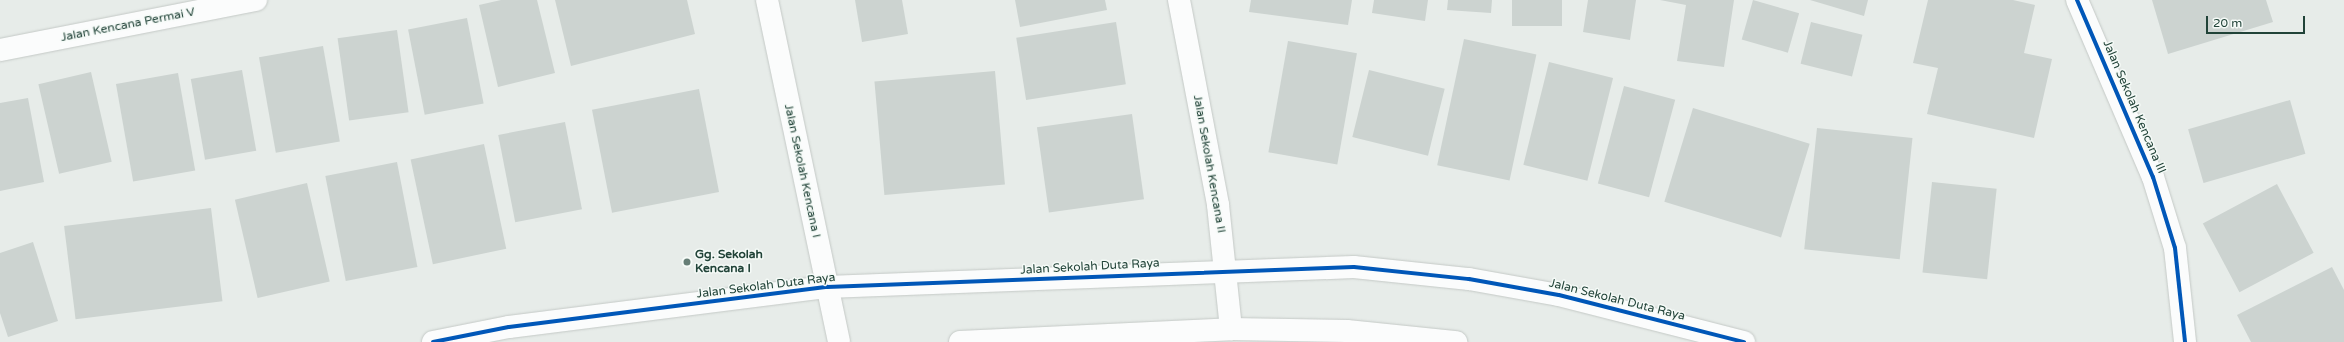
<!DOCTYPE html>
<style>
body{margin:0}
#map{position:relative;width:2344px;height:342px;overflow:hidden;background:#e7ece9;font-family:"Varela Round",sans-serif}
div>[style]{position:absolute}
.building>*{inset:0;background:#ccd3d0;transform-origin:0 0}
.roads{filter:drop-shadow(0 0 1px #c4c9c6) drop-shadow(0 0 1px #c4c9c6)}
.minor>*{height:22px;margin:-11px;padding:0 11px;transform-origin:11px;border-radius:11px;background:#fbfcfc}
.tertiary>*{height:22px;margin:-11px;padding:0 11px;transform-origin:11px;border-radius:11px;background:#fbfcfc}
.cycleway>*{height:4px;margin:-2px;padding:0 2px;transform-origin:2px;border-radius:2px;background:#0057b8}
.dots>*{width:11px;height:11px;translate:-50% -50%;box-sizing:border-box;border:2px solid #f5faf7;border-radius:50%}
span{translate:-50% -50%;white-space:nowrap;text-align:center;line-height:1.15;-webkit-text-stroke:3px #f5faf7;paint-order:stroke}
.street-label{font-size:12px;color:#214338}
.poi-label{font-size:12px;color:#214338;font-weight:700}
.left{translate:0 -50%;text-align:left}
.scale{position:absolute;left:2206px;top:16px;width:99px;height:18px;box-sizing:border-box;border:2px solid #214338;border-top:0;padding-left:5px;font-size:12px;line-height:14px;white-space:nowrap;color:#214338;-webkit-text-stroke:3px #f5faf7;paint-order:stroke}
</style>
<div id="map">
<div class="building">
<div style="clip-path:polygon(501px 0,537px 0,555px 73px,498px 87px,479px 5px)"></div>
<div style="clip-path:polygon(555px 0,687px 0,695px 34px,571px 66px)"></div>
<div style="clip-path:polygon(855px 0,902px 0,908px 34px,862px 42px)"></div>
<div style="clip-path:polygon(1015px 0,1105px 0,1107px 10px,1020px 27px)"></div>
<div style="clip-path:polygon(1251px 0,1352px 0,1348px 25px,1249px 12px)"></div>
<div style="clip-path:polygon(1374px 0,1428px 0,1425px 21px,1372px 13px)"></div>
<div style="clip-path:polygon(1448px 0,1492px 0,1491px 13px,1447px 10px)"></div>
<div style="left:1512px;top:0;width:50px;height:26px"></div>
<div style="clip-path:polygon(1588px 0,1636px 0,1630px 40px,1583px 32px)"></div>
<div style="clip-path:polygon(1660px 0,1734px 0,1724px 67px,1677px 61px,1686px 5px)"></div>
<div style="left:1753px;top:0;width:48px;height:41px;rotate:16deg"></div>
<div style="clip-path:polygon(1810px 0,1868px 0,1864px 16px)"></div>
<div style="clip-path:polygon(1928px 0,2013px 0,2035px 5px,2024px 53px,2052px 59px,2034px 138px,1927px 114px,1938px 68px,1913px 63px)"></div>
<div style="clip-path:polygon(2152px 0,2266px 0,2273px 22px,2168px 54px)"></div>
<div style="left:467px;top:18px;width:87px;height:60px;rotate:79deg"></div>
<div style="left:1116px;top:22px;width:63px;height:101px;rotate:81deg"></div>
<div style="left:1811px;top:22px;width:53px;height:43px;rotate:14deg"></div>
<div style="left:397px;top:30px;width:83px;height:60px;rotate:82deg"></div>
<div style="left:1464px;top:39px;width:74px;height:129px;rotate:12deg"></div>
<div style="left:1288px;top:41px;width:70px;height:113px;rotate:10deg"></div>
<div style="left:323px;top:46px;width:97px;height:65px;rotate:80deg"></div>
<div style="left:1549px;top:62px;width:66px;height:106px;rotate:14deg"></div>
<div style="left:242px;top:70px;width:82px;height:52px;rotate:80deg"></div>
<div style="left:1369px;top:70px;width:78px;height:69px;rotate:14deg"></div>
<div style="left:995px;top:71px;width:114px;height:121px;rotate:85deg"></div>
<div style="left:91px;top:72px;width:92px;height:54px;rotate:77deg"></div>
<div style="left:178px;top:73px;width:99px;height:63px;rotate:80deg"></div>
<div style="left:1624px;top:86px;width:53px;height:101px;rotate:15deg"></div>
<div style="left:699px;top:89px;width:105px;height:109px;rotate:79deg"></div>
<div style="clip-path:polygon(28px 98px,44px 182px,0 191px,0 103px)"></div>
<div style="left:2290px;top:100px;width:56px;height:106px;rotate:74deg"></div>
<div style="left:1693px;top:108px;width:122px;height:98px;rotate:17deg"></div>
<div style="left:1132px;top:114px;width:86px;height:96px;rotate:82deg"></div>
<div style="left:565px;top:122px;width:89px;height:68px;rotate:79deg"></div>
<div style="left:1817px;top:128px;width:96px;height:122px;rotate:6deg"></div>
<div style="left:484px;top:144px;width:107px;height:75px;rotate:78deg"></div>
<div style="left:397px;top:162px;width:107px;height:73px;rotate:79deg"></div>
<div style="left:1932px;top:182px;width:65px;height:91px;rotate:6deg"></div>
<div style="left:307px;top:183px;width:101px;height:74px;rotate:77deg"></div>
<div style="left:2277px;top:184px;width:78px;height:84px;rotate:62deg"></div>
<div style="left:211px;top:208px;width:94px;height:148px;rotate:83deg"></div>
<div style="clip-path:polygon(33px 242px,58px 321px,8px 337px,0 313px,0 253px)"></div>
<div style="clip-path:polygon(2332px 267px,2344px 290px,2344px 342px,2251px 342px,2237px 315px)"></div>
</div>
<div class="roads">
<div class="minor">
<div style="left:767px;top:0;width:349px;rotate:78.1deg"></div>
<div style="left:1179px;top:0;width:209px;rotate:79.2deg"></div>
<div style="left:1218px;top:205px;width:125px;rotate:84deg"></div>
<div style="left:2077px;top:0;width:193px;rotate:66.8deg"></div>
<div style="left:2153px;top:177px;width:74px;rotate:72.8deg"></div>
<div style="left:2175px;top:248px;width:95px;rotate:83.9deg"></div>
<div style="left:0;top:50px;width:261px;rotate:-11.1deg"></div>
</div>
<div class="tertiary">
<div style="left:433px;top:342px;width:77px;rotate:-11.2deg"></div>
<div style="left:509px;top:327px;width:321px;rotate:-7.2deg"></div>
<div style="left:827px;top:287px;width:527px;rotate:-2.17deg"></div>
<div style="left:1354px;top:267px;width:116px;rotate:6deg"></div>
<div style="left:1469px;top:279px;width:91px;rotate:10.1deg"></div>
<div style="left:1559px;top:295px;width:191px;rotate:14.3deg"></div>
<div style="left:960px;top:342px;width:271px;rotate:-2.7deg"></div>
<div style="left:1231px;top:329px;width:116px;rotate:1deg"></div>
<div style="left:1347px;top:331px;width:110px;rotate:5.8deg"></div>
</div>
</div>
<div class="cycleway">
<div style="left:2077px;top:0;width:193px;rotate:66.8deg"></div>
<div style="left:2153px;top:177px;width:74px;rotate:72.8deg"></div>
<div style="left:2175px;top:248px;width:95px;rotate:83.9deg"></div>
<div style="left:433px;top:342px;width:77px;rotate:-11.2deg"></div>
<div style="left:509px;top:327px;width:321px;rotate:-7.2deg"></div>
<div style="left:827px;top:287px;width:527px;rotate:-2.17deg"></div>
<div style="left:1354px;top:267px;width:116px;rotate:6deg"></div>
<div style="left:1469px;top:279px;width:91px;rotate:10.1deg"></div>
<div style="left:1559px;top:295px;width:191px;rotate:14.3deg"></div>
</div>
<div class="dots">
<div style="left:687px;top:262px;background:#667e76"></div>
</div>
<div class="street-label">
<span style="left:128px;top:25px;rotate:-11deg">Jalan Kencana Permai V</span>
<span style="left:2134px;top:107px;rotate:67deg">Jalan Sekolah Kencana III</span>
<span style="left:1209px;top:164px;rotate:80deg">Jalan Sekolah Kencana II</span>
<span style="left:802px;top:171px;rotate:78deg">Jalan Sekolah Kencana I</span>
<span style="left:1090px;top:267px;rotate:-3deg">Jalan Sekolah Duta Raya</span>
<span style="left:766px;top:286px;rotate:-7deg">Jalan Sekolah Duta Raya</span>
<span style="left:1617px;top:300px;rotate:14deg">Jalan Sekolah Duta Raya</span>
</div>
<div class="poi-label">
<span class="left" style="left:695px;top:262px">Gg. Sekolah<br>Kencana I</span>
</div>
<div class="scale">20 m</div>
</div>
